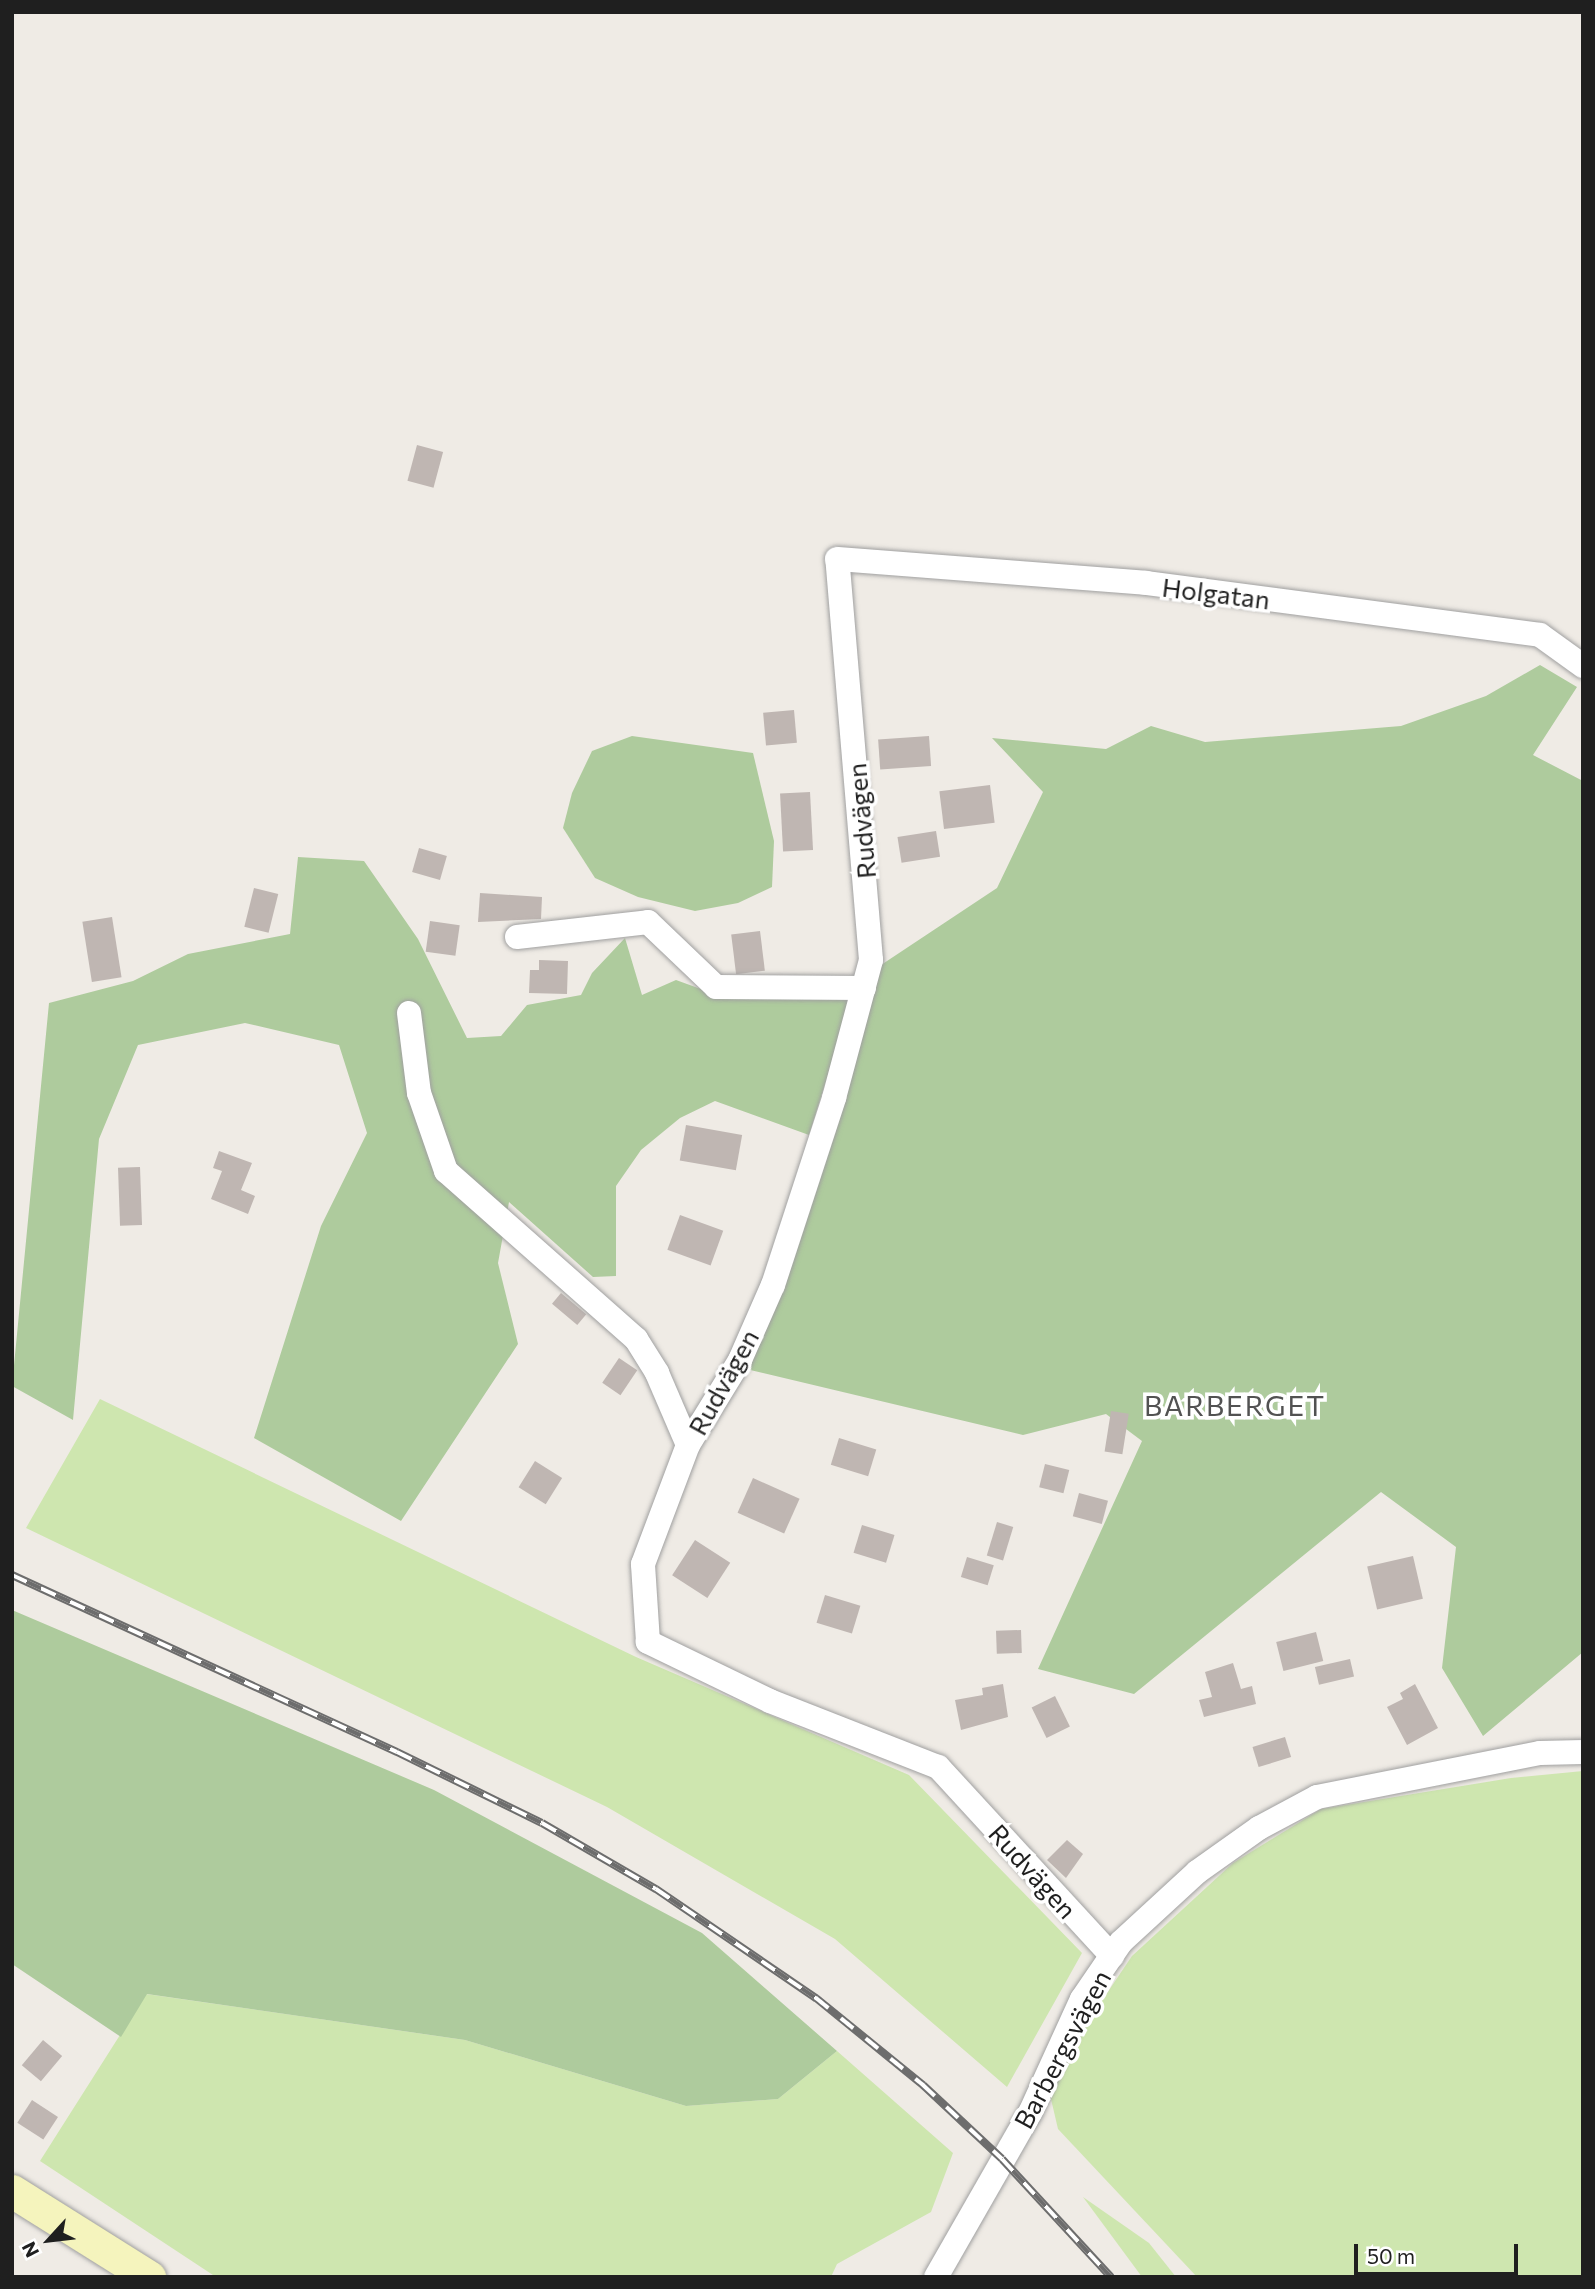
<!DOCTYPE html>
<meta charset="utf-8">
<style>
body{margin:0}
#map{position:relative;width:1595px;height:2289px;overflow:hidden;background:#efebe5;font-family:Commissioner,sans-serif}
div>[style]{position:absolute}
.grass>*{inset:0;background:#cee6af}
.forest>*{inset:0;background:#aecb9d}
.building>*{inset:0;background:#bfb6b2;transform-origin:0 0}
.roads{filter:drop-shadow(0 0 2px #a0a0a0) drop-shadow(0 0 2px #a0a0a0)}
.street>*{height:24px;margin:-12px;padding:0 12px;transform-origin:12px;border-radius:12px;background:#fff}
.secondary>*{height:33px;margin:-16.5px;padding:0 16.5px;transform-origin:16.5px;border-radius:16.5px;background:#f5f4bd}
.rail>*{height:8px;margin-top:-4px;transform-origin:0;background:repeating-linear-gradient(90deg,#fff 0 16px,#6d6d6d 0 32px);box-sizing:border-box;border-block:2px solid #6d6d6d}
span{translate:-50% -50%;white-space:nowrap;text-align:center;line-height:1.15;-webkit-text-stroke:7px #fff;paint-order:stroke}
.street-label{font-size:26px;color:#1f1f1f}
.neighbourhood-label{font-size:28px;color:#525252;letter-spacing:2px}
.frame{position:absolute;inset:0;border:14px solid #1f1f1f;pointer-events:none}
.north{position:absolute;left:14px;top:2205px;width:70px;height:70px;-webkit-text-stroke:5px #fff;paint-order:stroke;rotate:243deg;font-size:19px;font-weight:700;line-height:28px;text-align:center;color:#1f1f1f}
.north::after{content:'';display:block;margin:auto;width:24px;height:32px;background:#1f1f1f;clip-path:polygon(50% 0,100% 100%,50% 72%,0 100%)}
.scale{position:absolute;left:1354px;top:2244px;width:164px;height:32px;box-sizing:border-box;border:4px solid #1f1f1f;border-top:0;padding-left:9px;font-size:21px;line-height:24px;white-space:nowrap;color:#1f1f1f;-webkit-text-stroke:5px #fff;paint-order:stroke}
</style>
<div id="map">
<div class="grass">
<div style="clip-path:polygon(100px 1399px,636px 1657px,909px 1775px,1082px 1953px,1007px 2087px,835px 1939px,607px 1807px,26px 1528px)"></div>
<div style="clip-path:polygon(1583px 1771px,1583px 2277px,1197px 2277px,1058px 2129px,1047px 2082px,1132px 1956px,1233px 1863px,1321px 1809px,1511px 1778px)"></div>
<div style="clip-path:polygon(146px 1994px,465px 2040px,686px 2106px,778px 2099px,837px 2051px,953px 2153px,931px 2212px,837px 2264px,831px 2277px,216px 2277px,40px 2161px)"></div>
<div style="clip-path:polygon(1083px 2197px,1149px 2243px,1176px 2277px,1142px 2277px)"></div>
</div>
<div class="forest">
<div style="clip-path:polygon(1540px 665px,1577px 687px,1533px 755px,1583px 781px,1583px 1652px,1483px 1736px,1442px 1668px,1456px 1547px,1381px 1492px,1134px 1694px,1038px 1669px,1142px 1441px,1106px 1414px,1023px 1435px,746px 1369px,878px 967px,997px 888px,1043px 792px,992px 738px,1106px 749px,1151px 726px,1205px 742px,1401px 726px,1486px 696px)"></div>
<div style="clip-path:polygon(632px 736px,753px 753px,774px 841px,772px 887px,738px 903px,695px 911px,638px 897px,595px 878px,563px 828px,572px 793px,592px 751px)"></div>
<div style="clip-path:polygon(298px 857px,364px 861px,418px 939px,467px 1038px,501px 1036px,527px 1005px,581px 995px,592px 973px,625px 938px,642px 995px,676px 980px,709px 992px,852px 998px,809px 1135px,715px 1101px,680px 1118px,641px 1150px,616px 1186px,616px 1276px,593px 1277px,509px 1202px,498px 1263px,518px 1344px,401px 1521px,254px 1438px,321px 1226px,367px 1133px,339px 1045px,245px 1023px,138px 1045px,99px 1139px,73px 1420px,12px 1386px,49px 1003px,133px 981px,188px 954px,290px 934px)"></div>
<div style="clip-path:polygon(12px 1610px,434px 1790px,702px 1933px,837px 2051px,778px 2099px,686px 2106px,465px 2040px,147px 1994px,121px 2037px,12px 1964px)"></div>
</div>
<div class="building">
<div style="left:417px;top:445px;width:27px;height:37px;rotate:15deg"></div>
<div style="left:794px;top:710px;width:33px;height:31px;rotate:85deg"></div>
<div style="left:929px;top:736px;width:30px;height:51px;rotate:86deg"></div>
<div style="left:990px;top:785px;width:38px;height:51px;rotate:83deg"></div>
<div style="left:810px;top:792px;width:58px;height:30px;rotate:87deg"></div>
<div style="left:936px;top:831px;width:26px;height:39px;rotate:81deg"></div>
<div style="left:419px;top:848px;width:29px;height:25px;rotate:16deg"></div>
<div style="left:254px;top:888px;width:25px;height:40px;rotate:14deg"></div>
<div style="clip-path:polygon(480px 893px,542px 897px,541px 919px,478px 922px)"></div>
<div style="left:112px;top:917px;width:61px;height:30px;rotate:81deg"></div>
<div style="left:430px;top:921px;width:30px;height:31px;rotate:8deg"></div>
<div style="left:760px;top:931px;width:40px;height:29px;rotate:83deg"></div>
<div style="clip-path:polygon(539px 960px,568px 961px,567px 994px,529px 993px,530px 970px,539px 970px)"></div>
<div style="left:686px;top:1125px;width:57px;height:36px;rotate:10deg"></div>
<div style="clip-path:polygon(219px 1151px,252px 1163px,241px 1190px,255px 1196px,248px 1214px,211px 1199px,222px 1171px,213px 1168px)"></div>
<div style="left:140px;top:1167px;width:58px;height:22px;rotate:88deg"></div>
<div style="left:680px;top:1215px;width:46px;height:37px;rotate:20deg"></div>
<div style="left:561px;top:1293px;width:33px;height:14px;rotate:40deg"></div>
<div style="left:619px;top:1358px;width:22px;height:30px;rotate:34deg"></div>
<div style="left:1111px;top:1411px;width:18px;height:41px;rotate:9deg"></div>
<div style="left:839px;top:1438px;width:39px;height:28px;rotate:17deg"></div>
<div style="left:535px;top:1461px;width:32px;height:31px;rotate:32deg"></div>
<div style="left:1045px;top:1464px;width:25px;height:24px;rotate:14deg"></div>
<div style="left:753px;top:1478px;width:51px;height:38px;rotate:24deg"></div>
<div style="left:1079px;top:1493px;width:30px;height:24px;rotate:15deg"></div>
<div style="left:997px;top:1522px;width:17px;height:35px;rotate:17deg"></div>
<div style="left:862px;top:1525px;width:34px;height:29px;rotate:17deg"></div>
<div style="left:695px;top:1540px;width:42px;height:42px;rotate:33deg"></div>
<div style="left:1413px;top:1556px;width:44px;height:47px;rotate:77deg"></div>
<div style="left:967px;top:1557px;width:28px;height:21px;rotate:17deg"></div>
<div style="left:825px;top:1595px;width:37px;height:29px;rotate:17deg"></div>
<div style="left:1021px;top:1630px;width:23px;height:25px;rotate:88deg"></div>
<div style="left:1316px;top:1632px;width:30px;height:41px;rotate:76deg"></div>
<div style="left:1350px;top:1659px;width:18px;height:36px;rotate:77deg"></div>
<div style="clip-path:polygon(1233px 1663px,1241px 1689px,1252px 1686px,1256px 1704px,1204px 1717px,1199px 1700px,1212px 1697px,1205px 1672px)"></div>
<div style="clip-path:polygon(1003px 1684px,1008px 1717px,961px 1730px,955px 1700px,983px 1695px,982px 1688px)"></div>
<div style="clip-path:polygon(1415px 1684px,1438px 1728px,1407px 1745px,1387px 1707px,1403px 1699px,1400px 1693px)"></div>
<div style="left:1055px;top:1696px;width:34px;height:26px;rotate:64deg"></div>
<div style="left:1285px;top:1737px;width:21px;height:34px;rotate:73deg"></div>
<div style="clip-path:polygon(1067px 1840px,1083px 1854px,1066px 1878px,1047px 1860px)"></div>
<div style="left:43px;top:2040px;width:25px;height:33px;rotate:40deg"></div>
<div style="left:32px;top:2100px;width:31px;height:27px;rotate:33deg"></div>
</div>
<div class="roads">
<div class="street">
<div style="left:517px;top:937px;width:132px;rotate:-6.5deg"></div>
<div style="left:648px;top:922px;width:94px;rotate:43.7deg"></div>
<div style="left:716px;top:987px;width:148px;rotate:0.4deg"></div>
<div style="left:409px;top:1013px;width:81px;rotate:82.9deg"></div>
<div style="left:419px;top:1093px;width:83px;rotate:70.9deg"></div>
<div style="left:446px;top:1171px;width:254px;rotate:41.5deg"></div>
<div style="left:636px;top:1339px;width:40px;rotate:58deg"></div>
<div style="left:657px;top:1373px;width:78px;rotate:66.7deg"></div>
<div style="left:1112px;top:1956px;width:257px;rotate:-132.6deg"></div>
<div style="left:938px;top:1767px;width:180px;rotate:-158.6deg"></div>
<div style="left:770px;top:1701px;width:136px;rotate:-154.2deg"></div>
<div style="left:648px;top:1642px;width:78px;rotate:-93.7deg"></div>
<div style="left:643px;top:1564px;width:127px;rotate:-69.3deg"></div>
<div style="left:688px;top:1445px;width:100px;rotate:-58.5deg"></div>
<div style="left:740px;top:1360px;width:82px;rotate:-66.3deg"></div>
<div style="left:773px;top:1285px;width:197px;rotate:-71.9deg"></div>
<div style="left:834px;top:1098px;width:143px;rotate:-75deg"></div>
<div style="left:871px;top:960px;width:402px;rotate:-94.8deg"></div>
<div style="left:837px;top:559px;width:310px;rotate:4.4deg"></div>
<div style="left:1146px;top:583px;width:397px;rotate:7.5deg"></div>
<div style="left:1540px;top:635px;width:53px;rotate:35.8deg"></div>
<div style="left:936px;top:2277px;width:189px;rotate:-60.2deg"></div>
<div style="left:1030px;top:2113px;width:125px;rotate:-65.5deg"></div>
<div style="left:1082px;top:1999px;width:69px;rotate:-55.6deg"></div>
<div style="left:1121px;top:1942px;width:103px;rotate:-42.6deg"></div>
<div style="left:1197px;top:1872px;width:76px;rotate:-35.4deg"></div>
<div style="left:1259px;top:1828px;width:66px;rotate:-28.1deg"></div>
<div style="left:1317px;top:1797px;width:227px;rotate:-11.2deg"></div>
<div style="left:1540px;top:1753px;width:43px;rotate:-1.3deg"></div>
</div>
<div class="secondary">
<div style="left:12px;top:2191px;width:162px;rotate:32.1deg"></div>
</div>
</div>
<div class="rail">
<div style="left:12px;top:1575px;width:424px;rotate:24.7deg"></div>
<div style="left:397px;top:1752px;width:161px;rotate:26.1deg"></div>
<div style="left:542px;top:1823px;width:132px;rotate:30.1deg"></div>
<div style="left:656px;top:1889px;width:194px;rotate:34.3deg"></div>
<div style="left:816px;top:1998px;width:138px;rotate:39.1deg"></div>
<div style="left:923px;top:2085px;width:108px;rotate:43.1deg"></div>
<div style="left:1002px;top:2159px;width:161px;rotate:47.3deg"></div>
</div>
<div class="street-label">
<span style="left:1216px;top:593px;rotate:7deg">Holgatan</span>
<span style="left:861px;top:821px;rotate:-95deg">Rudvägen</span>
<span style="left:723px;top:1382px;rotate:-61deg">Rudvägen</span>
<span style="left:1033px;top:1871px;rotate:48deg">Rudvägen</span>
<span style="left:1062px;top:2049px;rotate:-62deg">Barbergsvägen</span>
</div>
<div class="neighbourhood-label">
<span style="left:1235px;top:1405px">BARBERGET</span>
</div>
<div class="frame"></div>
<div class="north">N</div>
<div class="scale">50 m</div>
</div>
